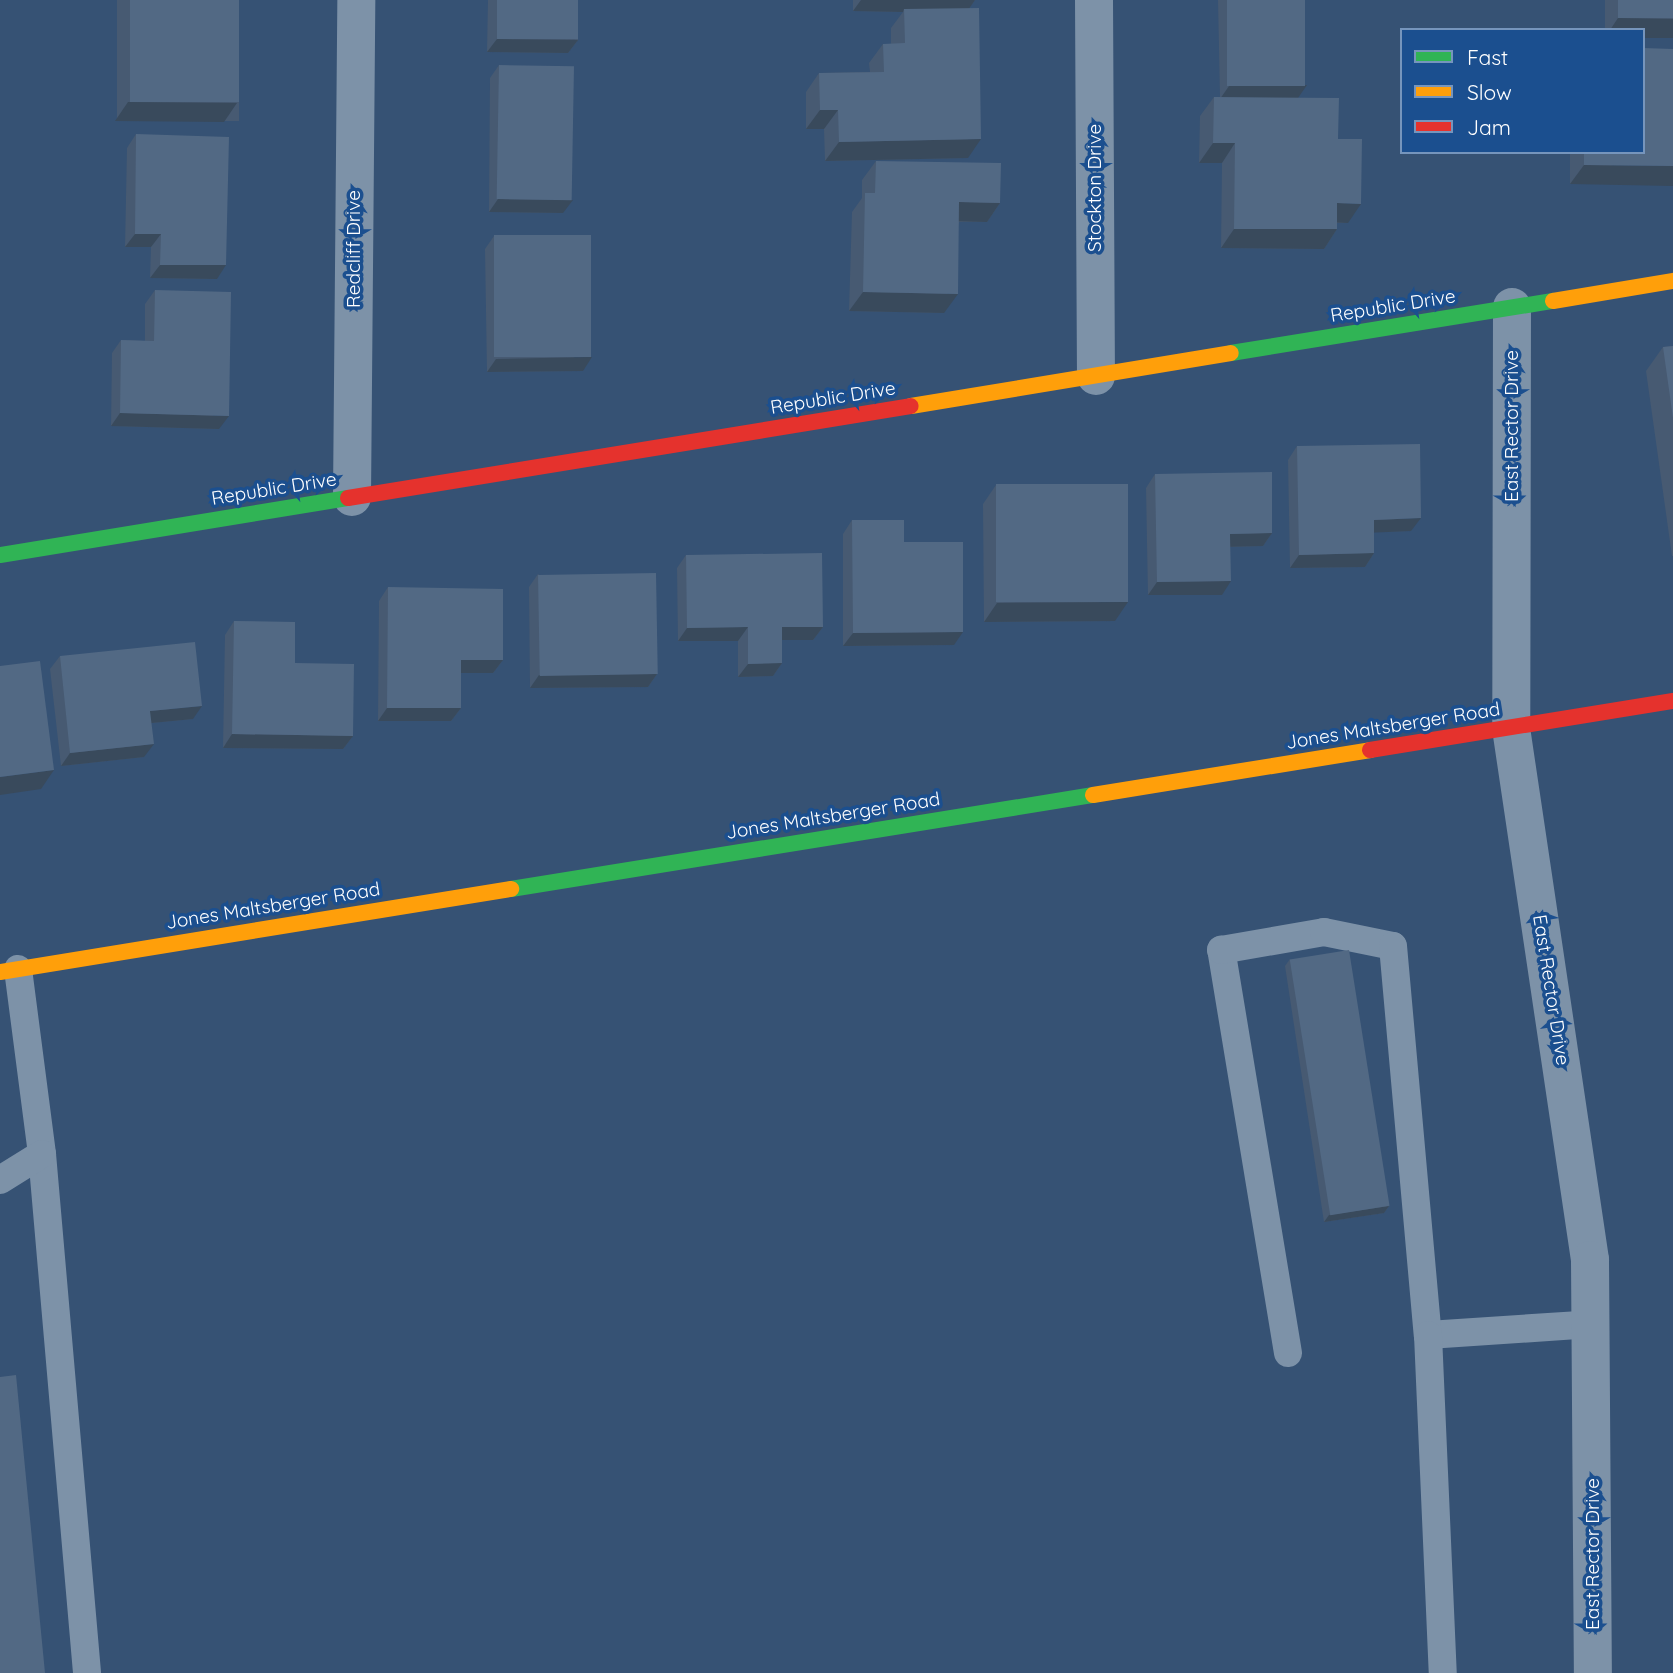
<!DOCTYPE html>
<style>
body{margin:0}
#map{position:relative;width:1673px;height:1673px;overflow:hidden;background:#365274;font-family:Quicksand,sans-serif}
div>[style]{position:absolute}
.lane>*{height:28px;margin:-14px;padding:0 14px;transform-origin:14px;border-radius:14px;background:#7d92a8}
.street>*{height:38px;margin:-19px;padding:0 19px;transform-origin:19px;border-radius:19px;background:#7d92a8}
.fast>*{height:16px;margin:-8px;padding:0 8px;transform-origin:8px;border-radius:8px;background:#30b455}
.slow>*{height:16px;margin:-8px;padding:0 8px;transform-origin:8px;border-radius:8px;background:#ff9f0a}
.jam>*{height:16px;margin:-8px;padding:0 8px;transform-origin:8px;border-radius:8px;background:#e5322d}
.wall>*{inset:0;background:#475a72;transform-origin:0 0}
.shaded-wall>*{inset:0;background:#394a5c}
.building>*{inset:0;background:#526984;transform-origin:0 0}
span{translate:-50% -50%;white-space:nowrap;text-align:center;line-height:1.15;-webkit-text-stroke:7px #1b4f8f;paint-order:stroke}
.street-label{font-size:19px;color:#fff}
.legend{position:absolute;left:1400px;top:28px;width:245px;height:126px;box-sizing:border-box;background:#1b4f8f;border:2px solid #7695bc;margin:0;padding:9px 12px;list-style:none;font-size:21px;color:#fff}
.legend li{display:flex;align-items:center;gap:14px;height:35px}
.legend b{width:35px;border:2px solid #7695bc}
</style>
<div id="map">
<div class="lane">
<div style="left:18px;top:969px;width:187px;rotate:82.6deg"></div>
<div style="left:42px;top:1154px;width:521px;rotate:85.04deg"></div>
<div style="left:0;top:1180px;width:49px;rotate:-31.8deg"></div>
<div style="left:1428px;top:1335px;width:164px;rotate:-3.8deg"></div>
<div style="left:1288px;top:1353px;width:409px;rotate:-99.4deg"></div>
<div style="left:1221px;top:950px;width:105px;rotate:-9.9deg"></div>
<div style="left:1324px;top:932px;width:70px;rotate:11.5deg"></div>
<div style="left:1393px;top:946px;width:391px;rotate:84.9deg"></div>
<div style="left:1428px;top:1335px;width:338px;rotate:87.5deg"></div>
</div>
<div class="street">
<div style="left:1094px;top:0;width:376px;rotate:89.7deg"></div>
<div style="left:1512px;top:307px;width:421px;rotate:90.1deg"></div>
<div style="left:1511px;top:728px;width:538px;rotate:81.55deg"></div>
<div style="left:1590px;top:1260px;width:413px;rotate:89.6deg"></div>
<div style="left:352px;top:497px;width:497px;rotate:-89.5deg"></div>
</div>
<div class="fast">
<div style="left:1231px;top:353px;width:326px;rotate:-9.2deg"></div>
<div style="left:0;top:555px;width:353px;rotate:-9.3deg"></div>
<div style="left:511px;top:889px;width:590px;rotate:-9.17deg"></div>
</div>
<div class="slow">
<div style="left:1553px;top:301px;width:122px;rotate:-9.5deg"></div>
<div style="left:911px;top:406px;width:324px;rotate:-9.4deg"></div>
<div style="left:1093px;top:795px;width:281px;rotate:-9.2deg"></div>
<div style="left:0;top:972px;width:518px;rotate:-9.23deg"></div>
</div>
<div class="jam">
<div style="left:348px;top:498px;width:570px;rotate:-9.28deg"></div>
<div style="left:1370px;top:750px;width:307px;rotate:-9.2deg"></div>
</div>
<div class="wall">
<div style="left:117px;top:0;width:122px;height:121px"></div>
<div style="clip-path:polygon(488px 0,578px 0,578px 40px,568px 53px,487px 52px)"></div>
<div style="clip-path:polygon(853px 0,975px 0,969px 8px,968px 158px,825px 161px,824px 129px,806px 129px,806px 92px,819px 73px,870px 72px,869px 63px,883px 44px,891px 44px,891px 28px,903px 12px,853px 11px)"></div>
<div style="clip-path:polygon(1218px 0,1305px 0,1298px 98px,1338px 139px,1348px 223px,1337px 223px,1337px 229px,1324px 249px,1221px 248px,1222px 163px,1199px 163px,1200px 116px,1214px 97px,1220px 97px)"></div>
<div style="clip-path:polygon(1605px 0,1673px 0,1673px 38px,1643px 38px,1643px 30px,1605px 30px)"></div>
<div style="clip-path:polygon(499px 65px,563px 213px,489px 212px,490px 78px)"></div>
<div style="clip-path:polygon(136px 134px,217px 279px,150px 278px,151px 247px,125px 247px,127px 148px)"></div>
<div style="clip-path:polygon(1570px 152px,1643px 152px,1570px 184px)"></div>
<div style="clip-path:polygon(876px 161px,1000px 203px,987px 222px,959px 222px,944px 313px,849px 311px,852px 212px,862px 198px,862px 180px)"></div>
<div style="clip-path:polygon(494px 236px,583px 371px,487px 372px,485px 249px)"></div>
<div style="clip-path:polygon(155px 290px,219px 429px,111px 426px,112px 353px,121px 340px,145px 341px,145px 304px)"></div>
<div style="clip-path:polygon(1673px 346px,1673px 556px,1672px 556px,1646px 371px,1663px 347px)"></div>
<div style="clip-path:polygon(1297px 446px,1411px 531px,1374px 532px,1374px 553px,1365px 567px,1290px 568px,1288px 460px)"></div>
<div style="clip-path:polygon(1155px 474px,1272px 533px,1263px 546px,1230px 547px,1222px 595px,1148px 595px,1146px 488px)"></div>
<div style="clip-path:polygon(996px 485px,1115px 621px,984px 622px,983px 504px)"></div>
<div style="clip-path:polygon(852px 520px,904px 542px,954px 645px,843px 646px,843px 534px)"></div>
<div style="clip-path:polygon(686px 555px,823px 627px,813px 640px,782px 640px,782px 663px,773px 676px,738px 677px,738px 641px,678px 641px,677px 568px)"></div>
<div style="clip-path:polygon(538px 574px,657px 674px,648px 687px,530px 688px,529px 587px)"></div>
<div style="clip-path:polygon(388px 587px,503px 660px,493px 673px,461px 673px,461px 708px,451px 721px,378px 721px,379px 601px)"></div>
<div style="clip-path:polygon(234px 621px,295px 663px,353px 736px,343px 749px,223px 748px,225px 635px)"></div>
<div style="clip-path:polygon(60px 656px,193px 719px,151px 723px,144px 757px,61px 766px,50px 669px)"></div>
<div style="clip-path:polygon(1290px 959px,1389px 1206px,1384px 1213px,1324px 1222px,1285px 966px)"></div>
</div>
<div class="shaded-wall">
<div style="clip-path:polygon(861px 0,975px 0,966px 13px,904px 9px,903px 12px,853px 11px)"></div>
<div style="clip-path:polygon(1618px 18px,1673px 19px,1673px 38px,1643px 38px,1643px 30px,1610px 30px)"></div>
<div style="clip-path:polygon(497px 39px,578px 40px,568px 53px,487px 52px)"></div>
<div style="clip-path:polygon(1307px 85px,1298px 98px,1220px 99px,1229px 86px)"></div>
<div style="clip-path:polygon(128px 102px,237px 103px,224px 122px,115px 121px)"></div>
<div style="clip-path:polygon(820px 110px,838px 110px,824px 129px,806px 129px)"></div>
<div style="clip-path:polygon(981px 139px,968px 158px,825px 161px,839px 142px)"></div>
<div style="clip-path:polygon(1213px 143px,1235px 143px,1222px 163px,1199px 163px)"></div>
<div style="clip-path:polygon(1584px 165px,1673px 166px,1673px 186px,1570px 184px)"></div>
<div style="clip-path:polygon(498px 199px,573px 200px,563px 213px,489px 212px)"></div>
<div style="clip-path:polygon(959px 202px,1000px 203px,987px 222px,946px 221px)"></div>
<div style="clip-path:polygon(1337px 203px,1361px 204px,1348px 223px,1324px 222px)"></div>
<div style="clip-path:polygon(1234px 229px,1337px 229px,1324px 249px,1221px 248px)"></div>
<div style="clip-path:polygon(135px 234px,161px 234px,151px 247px,125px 247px)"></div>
<div style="clip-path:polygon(160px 265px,226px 265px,217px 279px,150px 278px)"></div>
<div style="clip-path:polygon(863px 292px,958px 294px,944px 313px,849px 311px)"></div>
<div style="clip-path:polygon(592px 357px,583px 371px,487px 372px,496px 359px)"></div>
<div style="clip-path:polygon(120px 413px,229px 416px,219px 429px,111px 426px)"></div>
<div style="clip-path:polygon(1421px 518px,1411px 531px,1365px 533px,1374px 520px)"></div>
<div style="clip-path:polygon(1272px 533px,1263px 546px,1221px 547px,1230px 534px)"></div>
<div style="clip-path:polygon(1374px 553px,1365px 567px,1290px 568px,1299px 555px)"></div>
<div style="clip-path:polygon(1231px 581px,1222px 595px,1148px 595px,1157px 582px)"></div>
<div style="clip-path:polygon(1128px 602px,1115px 621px,984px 622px,997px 603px)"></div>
<div style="clip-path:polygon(748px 627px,738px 641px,678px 641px,687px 628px)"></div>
<div style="clip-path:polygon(782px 627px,823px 627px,813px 640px,773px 640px)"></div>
<div style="clip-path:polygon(963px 632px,954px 645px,843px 646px,853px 633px)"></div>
<div style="clip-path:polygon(461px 660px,503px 660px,493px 673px,452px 673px)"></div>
<div style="clip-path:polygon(782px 663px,773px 676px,738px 677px,748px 664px)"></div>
<div style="clip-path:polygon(657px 674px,648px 687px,530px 688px,539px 675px)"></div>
<div style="clip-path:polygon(202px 706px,193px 719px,141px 724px,150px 711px)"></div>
<div style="clip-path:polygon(387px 708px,461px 708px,451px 721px,378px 721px)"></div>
<div style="clip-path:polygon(232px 734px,353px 736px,343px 749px,223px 748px)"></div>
<div style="clip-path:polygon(154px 744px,144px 757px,61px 766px,70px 753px)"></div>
<div style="clip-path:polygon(54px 770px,41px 789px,0 795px,0 777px)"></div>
<div style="clip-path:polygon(1389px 1206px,1384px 1213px,1324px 1222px,1329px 1215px)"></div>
</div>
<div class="building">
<div style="left:130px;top:0;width:109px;height:102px"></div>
<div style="left:497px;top:0;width:81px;height:39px"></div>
<div style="left:1227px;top:0;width:78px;height:86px"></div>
<div style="left:1618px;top:0;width:55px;height:18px"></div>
<div style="clip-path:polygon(979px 8px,981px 139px,839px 142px,838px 110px,820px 110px,819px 73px,884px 72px,883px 44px,905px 43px,904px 9px)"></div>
<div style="clip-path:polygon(1643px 48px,1673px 49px,1673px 166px,1584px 165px,1584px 152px,1643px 152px)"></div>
<div style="left:499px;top:65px;width:75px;height:134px;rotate:1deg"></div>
<div style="clip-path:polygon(1214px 97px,1339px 98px,1338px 139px,1362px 139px,1361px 204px,1337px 203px,1337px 229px,1234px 229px,1235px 143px,1213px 143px)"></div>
<div style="clip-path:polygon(136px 134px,229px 137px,226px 265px,160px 265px,161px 234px,135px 234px)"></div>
<div style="clip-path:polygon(876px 161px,1001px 163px,1000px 203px,959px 202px,958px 294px,863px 292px,865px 193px,875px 193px)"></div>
<div style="left:591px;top:235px;width:122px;height:97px;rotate:90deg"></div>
<div style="clip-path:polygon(155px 290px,231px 292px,229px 416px,120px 413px,121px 340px,154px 341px)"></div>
<div style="clip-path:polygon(1673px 346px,1673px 418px,1663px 347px)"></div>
<div style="clip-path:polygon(1420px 444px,1421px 518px,1374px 520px,1374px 553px,1299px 555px,1297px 446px)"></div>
<div style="clip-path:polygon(1272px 472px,1272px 533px,1230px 534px,1231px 581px,1157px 582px,1155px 474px)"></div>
<div style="left:1128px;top:484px;width:118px;height:132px;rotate:90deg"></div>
<div style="clip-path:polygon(852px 520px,904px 520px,904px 542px,963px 542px,963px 632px,853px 633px)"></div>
<div style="clip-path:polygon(822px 553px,823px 627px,782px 627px,782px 663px,748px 664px,748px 627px,687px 628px,686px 555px)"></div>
<div style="left:656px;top:573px;width:101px;height:118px;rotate:89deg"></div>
<div style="clip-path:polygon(388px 587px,503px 589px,503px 660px,461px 660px,461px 708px,387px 708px)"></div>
<div style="clip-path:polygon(234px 621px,295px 622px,295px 663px,354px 664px,353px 736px,232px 734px)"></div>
<div style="clip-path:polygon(195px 642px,202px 706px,150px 711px,154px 744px,70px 753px,60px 656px)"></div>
<div style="clip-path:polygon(40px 661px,54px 770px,0 777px,0 666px)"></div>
<div style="left:1349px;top:950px;width:259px;height:60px;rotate:81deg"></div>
<div style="clip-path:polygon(16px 1375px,45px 1673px,0 1673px,0 1377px)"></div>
</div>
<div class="street-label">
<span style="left:1095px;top:188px;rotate:-90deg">Stockton Drive</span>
<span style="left:354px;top:249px;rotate:-90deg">Redcliff Drive</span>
<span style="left:1393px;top:306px;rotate:-9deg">Republic Drive</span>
<span style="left:833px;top:398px;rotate:-9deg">Republic Drive</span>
<span style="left:1512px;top:426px;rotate:-90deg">East Rector Drive</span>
<span style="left:274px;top:489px;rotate:-9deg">Republic Drive</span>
<span style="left:1393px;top:726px;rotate:-9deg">Jones Maltsberger Road</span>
<span style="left:833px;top:816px;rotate:-9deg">Jones Maltsberger Road</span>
<span style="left:273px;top:906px;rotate:-9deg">Jones Maltsberger Road</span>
<span style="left:1551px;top:990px;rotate:81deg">East Rector Drive</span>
<span style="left:1593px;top:1554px;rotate:-90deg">East Rector Drive</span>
</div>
<ul class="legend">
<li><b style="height:9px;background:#30b455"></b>Fast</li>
<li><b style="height:9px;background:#ff9f0a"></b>Slow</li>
<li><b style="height:9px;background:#e5322d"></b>Jam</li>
</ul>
</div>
